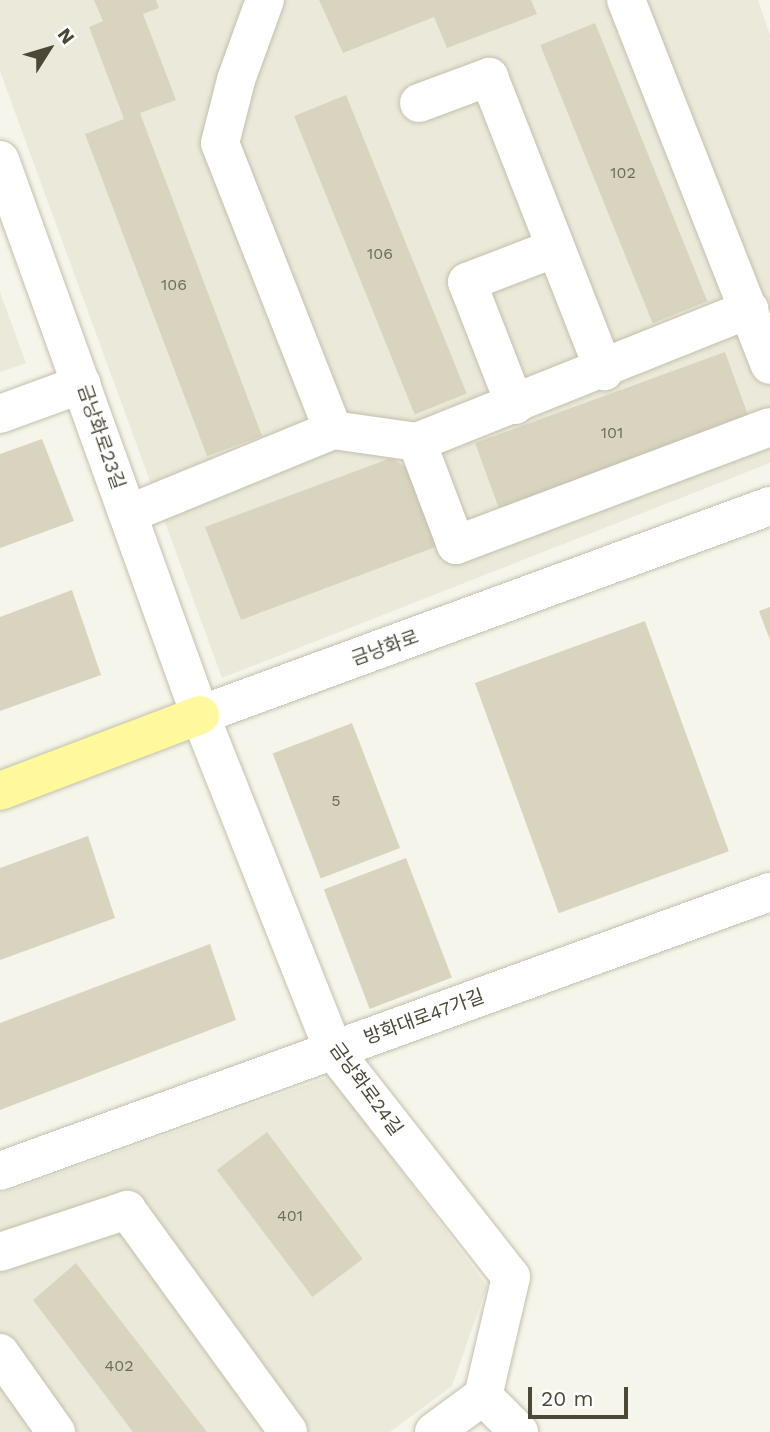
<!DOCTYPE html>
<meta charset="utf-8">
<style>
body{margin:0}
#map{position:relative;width:770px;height:1432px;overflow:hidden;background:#f6f5eb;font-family:"Work Sans","Noto Sans KR",sans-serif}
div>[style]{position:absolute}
.residential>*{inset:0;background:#ebe9d9}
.building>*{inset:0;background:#d9d4c0;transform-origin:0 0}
.roads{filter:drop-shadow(0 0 2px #c3c0ad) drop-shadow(0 0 2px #c3c0ad)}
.minor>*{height:38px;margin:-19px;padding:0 19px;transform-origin:19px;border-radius:19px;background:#fff}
.major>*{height:38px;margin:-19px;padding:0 19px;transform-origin:19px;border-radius:19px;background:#fff89c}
span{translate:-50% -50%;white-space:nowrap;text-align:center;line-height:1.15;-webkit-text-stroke:6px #fff;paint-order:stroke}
.number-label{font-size:16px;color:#6f6b5a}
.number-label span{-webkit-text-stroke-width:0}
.street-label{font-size:19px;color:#4c4838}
.north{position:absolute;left:14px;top:14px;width:70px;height:70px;-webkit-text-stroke:5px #fff;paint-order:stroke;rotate:53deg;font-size:19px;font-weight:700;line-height:28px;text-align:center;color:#4c4838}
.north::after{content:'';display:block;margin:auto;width:24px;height:32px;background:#4c4838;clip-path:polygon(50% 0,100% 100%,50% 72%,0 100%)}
.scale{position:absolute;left:528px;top:1387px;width:100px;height:32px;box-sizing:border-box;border:4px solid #4c4838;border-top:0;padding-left:9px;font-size:21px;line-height:24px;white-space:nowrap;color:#4c4838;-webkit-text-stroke:5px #fff;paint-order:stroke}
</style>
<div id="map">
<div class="residential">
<div style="clip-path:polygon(0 0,758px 0,770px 35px,770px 463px,222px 678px,0 71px)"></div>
<div style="clip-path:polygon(0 292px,26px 363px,0 372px)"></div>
<div style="clip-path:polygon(331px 1076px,487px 1286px,452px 1386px,390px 1432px,0 1432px,0 1194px)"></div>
</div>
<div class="building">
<div style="clip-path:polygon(94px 0,156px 0,159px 8px,143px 14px,176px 100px,140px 113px,262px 436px,207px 456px,85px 134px,124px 119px,89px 27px,103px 21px)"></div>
<div style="clip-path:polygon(319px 0,531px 0,537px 14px,447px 48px,434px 17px,343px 53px)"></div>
<div style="left:595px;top:23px;width:300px;height:59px;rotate:68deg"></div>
<div style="left:346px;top:95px;width:322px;height:56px;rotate:68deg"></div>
<div style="left:725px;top:352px;width:69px;height:266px;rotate:70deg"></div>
<div style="clip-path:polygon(42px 439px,74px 521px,0 548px,0 454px)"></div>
<div style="clip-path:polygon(391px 458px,414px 472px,438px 546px,241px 620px,205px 527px)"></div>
<div style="clip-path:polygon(72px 590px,101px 675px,0 711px,0 617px)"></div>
<div style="clip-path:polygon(770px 607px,770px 640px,759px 611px)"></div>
<div style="left:645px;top:621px;width:245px;height:181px;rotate:70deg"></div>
<div style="left:352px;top:723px;width:134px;height:85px;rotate:69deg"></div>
<div style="clip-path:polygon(88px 836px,115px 918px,0 960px,0 868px)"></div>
<div style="left:406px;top:858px;width:128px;height:88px;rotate:69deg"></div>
<div style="clip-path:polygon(210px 944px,236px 1020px,0 1110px,0 1023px)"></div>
<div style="left:267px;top:1132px;width:159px;height:63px;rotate:53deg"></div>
<div style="clip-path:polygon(76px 1263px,207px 1432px,133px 1432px,33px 1300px)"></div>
</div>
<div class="roads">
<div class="minor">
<div style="left:626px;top:0;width:392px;rotate:68.5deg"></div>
<div style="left:419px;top:103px;width:75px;rotate:-20.4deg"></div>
<div style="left:489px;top:77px;width:316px;rotate:68.6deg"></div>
<div style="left:0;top:160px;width:590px;rotate:70.18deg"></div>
<div style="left:200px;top:715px;width:360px;rotate:68.3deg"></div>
<div style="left:333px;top:1050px;width:288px;rotate:51.9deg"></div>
<div style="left:511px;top:1277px;width:122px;rotate:103.2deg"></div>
<div style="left:515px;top:405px;width:132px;rotate:-111.3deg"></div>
<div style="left:467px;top:282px;width:94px;rotate:-21.1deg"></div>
<div style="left:0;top:414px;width:87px;rotate:-20.1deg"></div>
<div style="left:333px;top:430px;width:85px;rotate:8.1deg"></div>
<div style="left:417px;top:442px;width:110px;rotate:69.3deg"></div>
<div style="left:456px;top:545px;width:335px;rotate:-20.6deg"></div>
<div style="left:417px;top:442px;width:358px;rotate:-21.8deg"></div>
<div style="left:128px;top:514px;width:222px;rotate:-22.3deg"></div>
<div style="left:333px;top:430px;width:308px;rotate:-111.5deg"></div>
<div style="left:220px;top:143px;width:65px;rotate:-75.7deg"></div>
<div style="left:236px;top:80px;width:85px;rotate:-70.1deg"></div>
<div style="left:200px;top:715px;width:607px;rotate:-20.14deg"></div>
<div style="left:0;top:1171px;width:819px;rotate:-19.92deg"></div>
<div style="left:0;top:1252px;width:134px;rotate:-18.3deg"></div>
<div style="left:127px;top:1210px;width:274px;rotate:54deg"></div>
<div style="left:0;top:1353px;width:97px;rotate:54.7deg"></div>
<div style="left:483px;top:1396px;width:51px;rotate:45deg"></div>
<div style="left:434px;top:1432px;width:61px;rotate:-36.3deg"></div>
</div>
<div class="major">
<div style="left:0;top:791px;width:214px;rotate:-20.8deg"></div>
</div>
</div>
<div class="number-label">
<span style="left:623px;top:173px">102</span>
<span style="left:380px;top:254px">106</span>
<span style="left:174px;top:285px">106</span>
<span style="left:612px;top:433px">101</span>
<span style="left:336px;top:801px">5</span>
<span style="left:290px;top:1216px">401</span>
<span style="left:119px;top:1366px">402</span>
</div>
<div class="street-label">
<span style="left:101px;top:437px;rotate:71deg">금낭화로23길</span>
<span style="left:385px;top:648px;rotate:-20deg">금낭화로</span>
<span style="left:424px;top:1017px;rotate:-20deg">방화대로47가길</span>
<span style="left:366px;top:1089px;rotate:54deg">금낭화로24길</span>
</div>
<div class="north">N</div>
<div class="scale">20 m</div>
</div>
